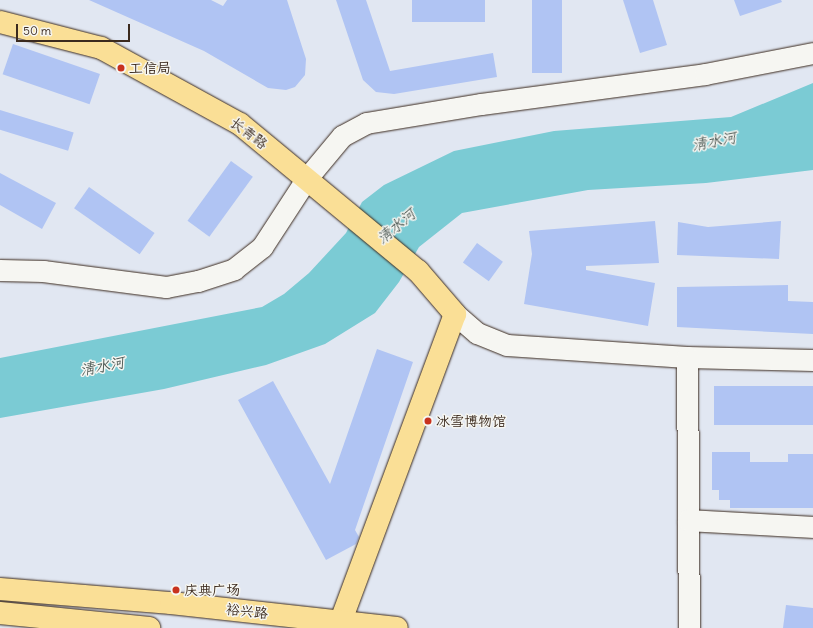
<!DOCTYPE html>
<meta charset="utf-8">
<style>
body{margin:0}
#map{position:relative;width:813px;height:628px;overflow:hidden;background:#e1e7f2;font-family:Delius,"LXGW WenKai TC",sans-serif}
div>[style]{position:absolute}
.water>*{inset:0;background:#7bcbd4}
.building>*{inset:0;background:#b0c4f3;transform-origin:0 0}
.roads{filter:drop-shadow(0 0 1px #3b2a1e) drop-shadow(0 0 1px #3b2a1e)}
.minor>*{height:21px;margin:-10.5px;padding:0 10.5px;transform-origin:10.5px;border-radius:10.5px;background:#f6f6f2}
.major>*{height:22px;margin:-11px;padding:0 11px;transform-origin:11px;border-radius:11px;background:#fadf96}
.dots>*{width:11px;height:11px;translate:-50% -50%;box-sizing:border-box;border:2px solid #f6f6f2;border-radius:50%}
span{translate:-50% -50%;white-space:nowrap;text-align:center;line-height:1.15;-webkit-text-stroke:3px #f6f6f2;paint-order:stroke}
.poi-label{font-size:14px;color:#3b2a1e}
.left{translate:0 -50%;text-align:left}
.street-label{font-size:14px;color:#3b2a1e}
.water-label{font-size:15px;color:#4e5a55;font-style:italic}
.scale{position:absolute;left:16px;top:24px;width:114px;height:18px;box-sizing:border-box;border:2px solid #3b2a1e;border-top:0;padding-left:5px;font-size:12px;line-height:14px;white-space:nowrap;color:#3b2a1e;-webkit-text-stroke:3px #f6f6f2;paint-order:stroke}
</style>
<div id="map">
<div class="water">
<div style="clip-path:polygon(813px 83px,813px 170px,706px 183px,588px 190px,462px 213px,419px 247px,399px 282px,375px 313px,325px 344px,266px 365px,164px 389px,0 418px,0 358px,262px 307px,284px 294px,309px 273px,346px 233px,362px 202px,384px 185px,454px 151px,554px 131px,731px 117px)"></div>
</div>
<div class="building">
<div style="clip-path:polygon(89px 0,211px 0,223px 6px,227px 0,287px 0,306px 59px,305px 75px,295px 87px,286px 90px,268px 88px,204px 51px)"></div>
<div style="clip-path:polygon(336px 0,366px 0,390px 71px,493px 53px,497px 77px,394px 94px,376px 92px,363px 80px)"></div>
<div style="left:412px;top:0;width:73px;height:22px"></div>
<div style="left:532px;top:0;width:30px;height:73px"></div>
<div style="clip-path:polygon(623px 0,653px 0,667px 45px,640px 53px)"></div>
<div style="clip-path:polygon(734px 0,781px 0,782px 2px,740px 16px)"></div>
<div style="left:13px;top:44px;width:92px;height:32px;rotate:19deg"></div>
<div style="left:0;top:110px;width:77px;height:19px;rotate:17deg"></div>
<div style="left:231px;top:161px;width:27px;height:74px;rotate:36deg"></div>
<div style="clip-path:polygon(0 173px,56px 203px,42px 229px,0 205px)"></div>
<div style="left:89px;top:187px;width:80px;height:26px;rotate:35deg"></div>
<div style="clip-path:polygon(655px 221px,659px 263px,586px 266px,586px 270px,655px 283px,648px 326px,524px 304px,532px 254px,529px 231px)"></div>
<div style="clip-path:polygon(781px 221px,779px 259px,677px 255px,678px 222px,708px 227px)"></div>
<div style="left:477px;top:243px;width:32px;height:24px;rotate:36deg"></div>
<div style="clip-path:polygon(788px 285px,788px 301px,813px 302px,813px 334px,677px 327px,677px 287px)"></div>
<div style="clip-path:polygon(377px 349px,413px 362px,355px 530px,359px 537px,356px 544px,326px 560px,238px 400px,273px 381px,330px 484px)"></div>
<div style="left:813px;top:386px;width:39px;height:99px;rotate:90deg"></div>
<div style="clip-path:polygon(712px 452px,750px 452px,750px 462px,788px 462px,788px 454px,813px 454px,813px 508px,730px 508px,730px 500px,719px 500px,719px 490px,712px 490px)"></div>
<div style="clip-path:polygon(786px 605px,813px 608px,813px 628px,783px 628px)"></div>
</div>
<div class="roads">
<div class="minor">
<div style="left:0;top:270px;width:43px;rotate:1.3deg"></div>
<div style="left:43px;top:271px;width:124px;rotate:7.4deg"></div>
<div style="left:166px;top:287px;width:33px;rotate:-11deg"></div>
<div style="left:198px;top:281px;width:38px;rotate:-18deg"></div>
<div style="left:234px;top:269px;width:36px;rotate:-38deg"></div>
<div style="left:262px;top:247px;width:82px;rotate:-56.9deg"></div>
<div style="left:307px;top:178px;width:55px;rotate:-50.2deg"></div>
<div style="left:342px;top:136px;width:27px;rotate:-28deg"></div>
<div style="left:366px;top:123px;width:117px;rotate:-9.4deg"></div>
<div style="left:481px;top:104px;width:226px;rotate:-7.6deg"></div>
<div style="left:705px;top:74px;width:110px;rotate:-11deg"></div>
<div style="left:455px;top:314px;width:29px;rotate:41deg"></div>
<div style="left:477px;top:333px;width:32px;rotate:22deg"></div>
<div style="left:507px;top:345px;width:180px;rotate:3.8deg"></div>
<div style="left:687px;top:357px;width:126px;rotate:1.4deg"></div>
<div style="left:687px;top:357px;width:271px;rotate:89.6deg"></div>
<div style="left:688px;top:520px;width:125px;rotate:3.2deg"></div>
</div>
<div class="major">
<div style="left:0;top:22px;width:104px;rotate:14.4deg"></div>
<div style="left:101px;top:48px;width:158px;rotate:28.7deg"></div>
<div style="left:240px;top:124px;width:231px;rotate:39.6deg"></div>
<div style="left:418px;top:271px;width:57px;rotate:49.3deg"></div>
<div style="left:455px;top:314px;width:327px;rotate:110.4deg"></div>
<div style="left:0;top:589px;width:172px;rotate:4.7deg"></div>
<div style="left:171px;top:603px;width:227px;rotate:6.3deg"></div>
<div style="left:0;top:613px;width:150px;rotate:5.7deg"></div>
</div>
</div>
<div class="dots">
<div style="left:121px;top:68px;background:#c8321e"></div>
<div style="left:428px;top:421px;background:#c8321e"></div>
<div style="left:176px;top:590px;background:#c8321e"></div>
</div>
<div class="poi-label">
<span class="left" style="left:129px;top:68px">工信局</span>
<span class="left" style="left:436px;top:421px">冰雪博物馆</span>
<span class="left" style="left:184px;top:590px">庆典广场</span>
</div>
<div class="street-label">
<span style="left:249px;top:133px;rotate:37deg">长青路</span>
<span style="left:247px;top:611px;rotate:6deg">裕兴路</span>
</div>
<div class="water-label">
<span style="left:714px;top:141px;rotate:-11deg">清水河</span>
<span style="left:396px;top:226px;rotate:-40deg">清水河</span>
<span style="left:102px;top:366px;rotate:-11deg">清水河</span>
</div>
<div class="scale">50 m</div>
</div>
